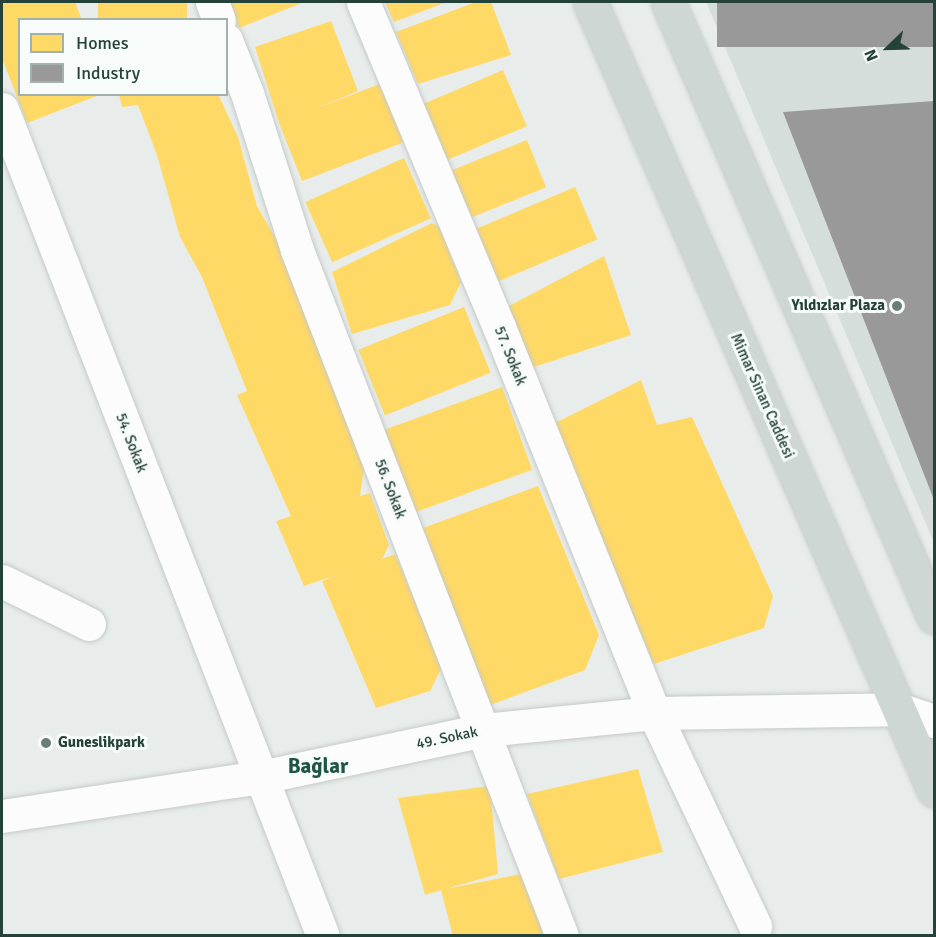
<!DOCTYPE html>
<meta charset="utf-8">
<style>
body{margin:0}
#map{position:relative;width:936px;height:937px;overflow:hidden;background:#e8edeb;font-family:Signika,sans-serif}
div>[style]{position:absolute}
.built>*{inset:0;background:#d6dedb}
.homes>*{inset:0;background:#ffd966;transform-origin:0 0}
.industry>*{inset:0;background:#999;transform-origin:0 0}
.roads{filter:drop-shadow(0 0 2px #c5cac8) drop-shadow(0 0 2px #c5cac8)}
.minor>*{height:33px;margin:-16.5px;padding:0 16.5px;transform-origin:16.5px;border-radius:16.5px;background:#fcfcfc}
.major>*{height:33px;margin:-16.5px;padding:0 16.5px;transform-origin:16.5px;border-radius:16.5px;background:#cfd7d5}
.dots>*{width:16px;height:16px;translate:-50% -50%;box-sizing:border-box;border:3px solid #f7fbf9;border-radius:50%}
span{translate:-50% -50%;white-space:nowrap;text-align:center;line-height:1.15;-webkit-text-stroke:6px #f7fbf9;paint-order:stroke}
.poi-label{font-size:15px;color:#24423a;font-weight:700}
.right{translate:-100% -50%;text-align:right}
.left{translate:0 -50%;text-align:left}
.street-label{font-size:15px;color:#24423a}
.district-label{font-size:21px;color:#1f5548;font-weight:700}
.frame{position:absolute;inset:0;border:3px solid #24423a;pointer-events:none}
.legend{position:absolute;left:18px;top:18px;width:210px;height:78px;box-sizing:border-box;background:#f7fbf9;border:2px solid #a3b1ad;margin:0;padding:8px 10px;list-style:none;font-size:18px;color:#24423a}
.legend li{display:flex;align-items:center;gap:12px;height:30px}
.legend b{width:30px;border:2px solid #a3b1ad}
.north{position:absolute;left:858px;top:18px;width:60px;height:60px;-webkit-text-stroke:4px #f7fbf9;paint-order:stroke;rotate:247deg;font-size:16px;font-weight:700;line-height:24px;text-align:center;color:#24423a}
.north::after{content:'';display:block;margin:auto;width:21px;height:27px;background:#24423a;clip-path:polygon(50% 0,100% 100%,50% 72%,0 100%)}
</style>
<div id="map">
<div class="built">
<div style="clip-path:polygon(706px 2px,934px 2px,934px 543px)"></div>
</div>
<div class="homes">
<div style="clip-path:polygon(2px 2px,75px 2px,82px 20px,20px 20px,20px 94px,99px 95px,27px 123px,2px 58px)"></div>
<div style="left:98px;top:2px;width:89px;height:18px"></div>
<div style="clip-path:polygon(229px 2px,304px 2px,239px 28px)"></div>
<div style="clip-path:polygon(385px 2px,447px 2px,394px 22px)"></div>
<div style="clip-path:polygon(476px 2px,491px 2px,511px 55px,418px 84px,396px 32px)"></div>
<div style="clip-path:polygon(331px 21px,358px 91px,312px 110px,385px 82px,407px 141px,302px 181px,279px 123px,255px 47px)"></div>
<div style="left:503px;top:70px;width:61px;height:88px;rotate:67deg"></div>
<div style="clip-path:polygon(119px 94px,218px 94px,238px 137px,257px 206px,280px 246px,364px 468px,360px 496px,370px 493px,389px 545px,382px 559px,395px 554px,442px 667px,430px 691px,376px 708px,322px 581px,339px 574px,304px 586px,276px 521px,291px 516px,237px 395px,247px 391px,202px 277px,180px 237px,157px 155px,138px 105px,122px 107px)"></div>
<div style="left:527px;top:140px;width:51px;height:83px;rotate:68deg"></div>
<div style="left:404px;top:158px;width:66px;height:108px;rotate:66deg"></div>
<div style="left:575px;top:187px;width:57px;height:107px;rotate:67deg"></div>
<div style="clip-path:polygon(432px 223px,440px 227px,461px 282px,450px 305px,352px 334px,332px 272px)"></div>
<div style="clip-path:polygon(604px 256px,631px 335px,531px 368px,505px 308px)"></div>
<div style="left:464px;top:307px;width:71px;height:114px;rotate:68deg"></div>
<div style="clip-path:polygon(641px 380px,657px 425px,692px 417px,773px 596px,764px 628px,654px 664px,551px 425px)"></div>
<div style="left:502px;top:387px;width:88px;height:126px;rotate:70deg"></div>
<div style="clip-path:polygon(538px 486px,599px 635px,585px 670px,490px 705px,423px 528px)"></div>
<div style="clip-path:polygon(638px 769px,663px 852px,559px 879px,527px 794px)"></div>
<div style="clip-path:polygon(490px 786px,498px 874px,445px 889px,521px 874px,543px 926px,542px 936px,453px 936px,441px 890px,425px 895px,398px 798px)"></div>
</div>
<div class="industry">
<div style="left:717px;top:2px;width:217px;height:45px"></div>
<div style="clip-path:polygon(934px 101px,934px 500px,783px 112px)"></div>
</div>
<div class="roads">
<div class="minor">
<div style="left:212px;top:2px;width:19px;rotate:69deg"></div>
<div style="left:363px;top:2px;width:352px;rotate:67.3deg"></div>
<div style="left:499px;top:327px;width:416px;rotate:68.1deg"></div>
<div style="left:654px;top:713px;width:236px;rotate:64.6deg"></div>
<div style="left:226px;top:40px;width:57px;rotate:68.4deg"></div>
<div style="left:247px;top:93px;width:165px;rotate:72.3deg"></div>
<div style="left:297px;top:250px;width:735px;rotate:68.88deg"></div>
<div style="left:2px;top:109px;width:887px;rotate:68.79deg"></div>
<div style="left:2px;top:581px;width:97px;rotate:26.3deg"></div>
<div style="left:2px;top:816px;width:262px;rotate:-8.6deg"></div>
<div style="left:261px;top:777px;width:228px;rotate:-11.9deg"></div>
<div style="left:484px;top:730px;width:171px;rotate:-5.7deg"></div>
<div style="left:654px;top:713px;width:245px;rotate:-0.9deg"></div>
<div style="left:899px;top:709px;width:37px;rotate:19deg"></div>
</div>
<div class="major">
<div style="left:590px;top:2px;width:860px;rotate:66.42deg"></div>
<div style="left:668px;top:2px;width:670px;rotate:66.61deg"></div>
</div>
</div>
<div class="dots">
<div style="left:897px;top:306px;background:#697e78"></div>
<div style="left:46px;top:743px;background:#697e78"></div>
</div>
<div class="poi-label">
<span class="right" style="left:885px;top:306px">Yıldızlar Plaza</span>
<span class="left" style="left:58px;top:743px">Guneslikpark</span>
</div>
<div class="street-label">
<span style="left:510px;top:356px;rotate:68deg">57. Sokak</span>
<span style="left:762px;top:396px;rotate:66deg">Mimar Sinan Caddesi</span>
<span style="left:131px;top:443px;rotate:69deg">54. Sokak</span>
<span style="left:390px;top:489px;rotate:69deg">56. Sokak</span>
<span style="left:447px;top:738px;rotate:-12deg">49. Sokak</span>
</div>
<div class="district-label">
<span style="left:318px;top:766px">Bağlar</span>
</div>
<div class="frame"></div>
<ul class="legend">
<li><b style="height:16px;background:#ffd966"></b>Homes</li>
<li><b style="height:16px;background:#999"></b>Industry</li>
</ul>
<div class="north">N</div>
</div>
